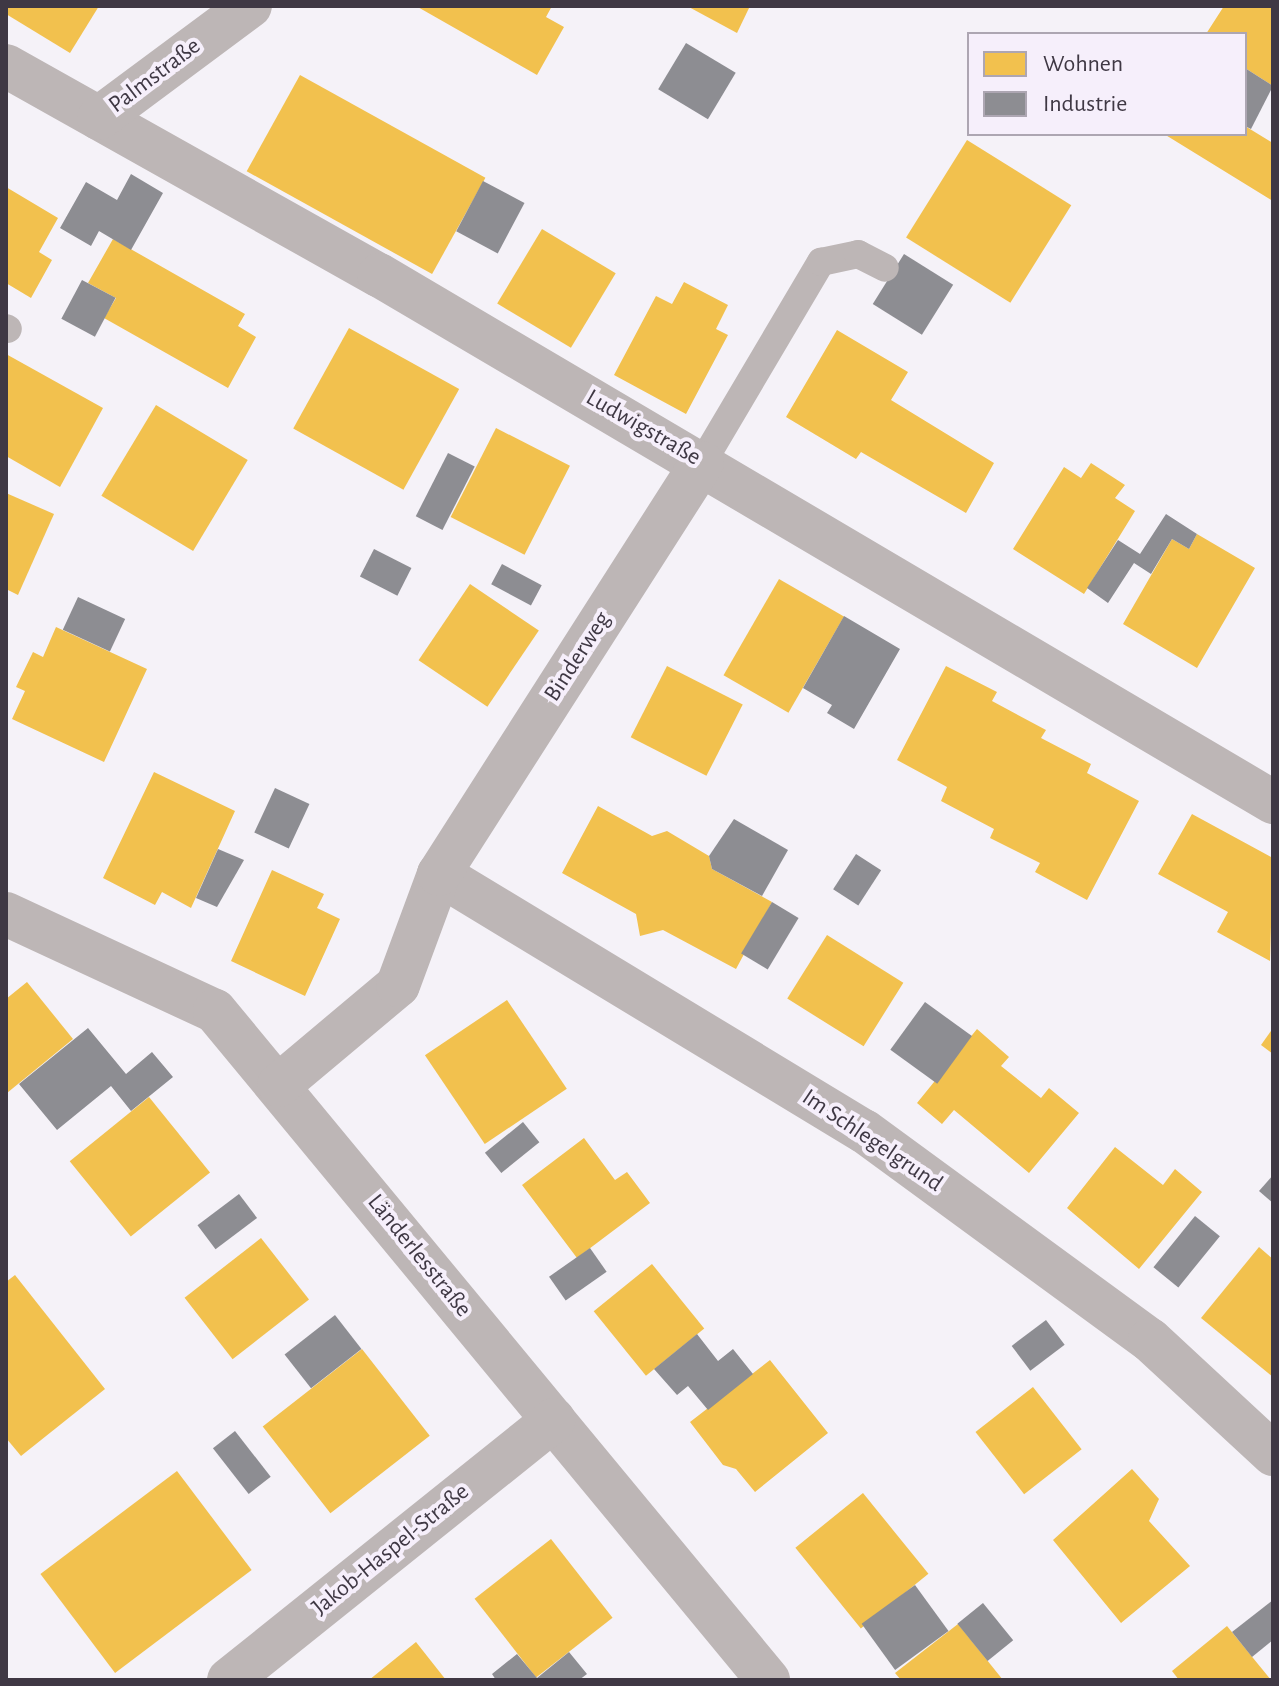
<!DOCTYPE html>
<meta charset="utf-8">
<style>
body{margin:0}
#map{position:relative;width:1279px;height:1686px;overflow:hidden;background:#f5f2f8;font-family:"Alegreya Sans",sans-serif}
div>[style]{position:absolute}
.homes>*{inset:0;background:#f2c14e;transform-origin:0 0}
.industry>*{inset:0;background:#8d8d92;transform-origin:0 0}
.lane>*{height:28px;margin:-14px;padding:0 14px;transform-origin:14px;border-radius:14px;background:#bdb6b6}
.street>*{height:44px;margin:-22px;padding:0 22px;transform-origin:22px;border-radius:22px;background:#bdb6b6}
span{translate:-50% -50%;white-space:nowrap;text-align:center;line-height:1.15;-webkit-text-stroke:8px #f6effb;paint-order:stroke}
.street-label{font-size:24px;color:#3f3844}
.frame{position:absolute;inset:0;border:8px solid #3f3844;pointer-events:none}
.legend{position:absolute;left:967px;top:32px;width:280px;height:104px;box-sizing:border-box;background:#f6effb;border:2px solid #ada6b2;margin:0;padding:10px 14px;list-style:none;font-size:24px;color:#3f3844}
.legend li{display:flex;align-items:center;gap:16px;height:40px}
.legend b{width:40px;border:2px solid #ada6b2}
</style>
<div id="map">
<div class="homes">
<div style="clip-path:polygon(6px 6px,99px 6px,70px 53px,6px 14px)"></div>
<div style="clip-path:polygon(416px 6px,552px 6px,546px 17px,564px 27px,537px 75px)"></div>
<div style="clip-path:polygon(687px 6px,750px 6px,737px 33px)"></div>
<div style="clip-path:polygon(1224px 6px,1273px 6px,1273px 86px,1245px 68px,1245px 34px,1206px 34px)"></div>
<div style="left:300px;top:75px;width:212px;height:110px;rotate:29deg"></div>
<div style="clip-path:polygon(1245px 126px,1273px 143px,1273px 201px,1164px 134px,1245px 134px)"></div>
<div style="left:967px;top:140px;width:123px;height:115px;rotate:32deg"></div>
<div style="clip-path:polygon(6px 187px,58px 218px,39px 252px,52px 260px,31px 298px,6px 283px)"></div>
<div style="left:542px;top:229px;width:86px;height:87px;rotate:31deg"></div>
<div style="clip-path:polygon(113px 239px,245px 314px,238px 326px,256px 337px,228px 388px,104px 318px,116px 298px,88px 283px)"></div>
<div style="clip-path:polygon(684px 282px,728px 305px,716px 329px,728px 335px,686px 414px,614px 375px,656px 296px,672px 304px)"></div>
<div style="left:349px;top:328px;width:126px;height:115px;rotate:29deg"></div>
<div style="clip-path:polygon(837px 330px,908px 372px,891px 400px,994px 463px,966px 513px,861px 452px,856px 459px,786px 417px)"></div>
<div style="clip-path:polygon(6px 354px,103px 408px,60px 487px,6px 456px)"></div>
<div style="left:156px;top:405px;width:107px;height:106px;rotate:31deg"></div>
<div style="left:496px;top:428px;width:83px;height:100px;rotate:27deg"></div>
<div style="clip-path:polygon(1091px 463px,1125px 485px,1115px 498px,1135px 511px,1084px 594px,1013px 549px,1064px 467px,1081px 478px)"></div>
<div style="clip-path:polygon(6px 493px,54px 514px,18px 595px,6px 589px)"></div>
<div style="clip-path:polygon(1197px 534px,1255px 568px,1197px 668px,1123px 624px,1172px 539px,1189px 549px)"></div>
<div style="left:779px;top:579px;width:75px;height:111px;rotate:30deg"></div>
<div style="left:470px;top:584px;width:83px;height:92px;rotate:34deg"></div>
<div style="clip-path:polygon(56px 627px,147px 669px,104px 762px,12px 719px,25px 691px,16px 687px,33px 652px,43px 657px)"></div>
<div style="left:667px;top:666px;width:85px;height:80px;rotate:27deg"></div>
<div style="clip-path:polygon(946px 666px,997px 692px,992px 701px,1046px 730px,1041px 738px,1091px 764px,1087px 773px,1139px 801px,1087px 900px,1035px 872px,1040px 863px,990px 838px,994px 829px,941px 801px,947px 787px,897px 760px)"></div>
<div style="clip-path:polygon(154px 772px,235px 811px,191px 908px,162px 892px,155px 905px,103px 878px)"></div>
<div style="clip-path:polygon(598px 806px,652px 836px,667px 831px,709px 856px,712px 869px,772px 902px,736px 969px,663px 930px,640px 936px,636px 914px,562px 873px)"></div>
<div style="clip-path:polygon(1192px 814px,1273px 858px,1270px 961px,1217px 932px,1228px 912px,1158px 874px)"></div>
<div style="clip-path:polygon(272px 870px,324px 894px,317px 908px,340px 919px,305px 996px,231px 961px)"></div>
<div style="left:827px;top:935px;width:90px;height:75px;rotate:32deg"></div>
<div style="clip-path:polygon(27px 982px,73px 1039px,7px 1093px,6px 999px)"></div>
<div style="left:507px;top:1000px;width:107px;height:99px;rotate:56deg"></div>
<div style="clip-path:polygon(1273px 1028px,1273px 1054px,1261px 1045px)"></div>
<div style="clip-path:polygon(977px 1029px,1009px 1057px,1001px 1066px,1041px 1098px,1049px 1088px,1079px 1113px,1029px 1173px,954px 1110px,942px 1124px,917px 1103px)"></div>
<div style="left:149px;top:1097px;width:97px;height:102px;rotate:51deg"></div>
<div style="clip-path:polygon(584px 1138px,615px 1180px,627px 1172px,650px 1203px,577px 1258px,522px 1185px)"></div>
<div style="clip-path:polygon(1115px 1147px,1163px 1185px,1175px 1169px,1202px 1192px,1139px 1269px,1067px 1208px)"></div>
<div style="left:261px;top:1238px;width:78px;height:97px;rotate:52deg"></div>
<div style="clip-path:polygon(1259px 1247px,1273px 1259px,1273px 1377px,1201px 1318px)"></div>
<div style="left:652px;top:1264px;width:83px;height:75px;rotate:51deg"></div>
<div style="clip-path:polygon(15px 1275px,105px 1389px,21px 1456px,6px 1438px,6px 1282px)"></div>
<div style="left:362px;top:1349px;width:110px;height:126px;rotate:52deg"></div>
<div style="clip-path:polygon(770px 1360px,828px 1433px,755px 1492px,736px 1469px,723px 1465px,690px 1422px)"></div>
<div style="left:1033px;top:1387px;width:79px;height:73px;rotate:52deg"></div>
<div style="clip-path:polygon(1132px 1469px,1159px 1499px,1149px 1521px,1190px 1566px,1121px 1623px,1053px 1540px)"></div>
<div style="left:177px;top:1471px;width:124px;height:171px;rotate:53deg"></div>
<div style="left:863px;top:1493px;width:104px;height:87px;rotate:51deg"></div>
<div style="left:551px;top:1539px;width:100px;height:97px;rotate:52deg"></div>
<div style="clip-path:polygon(958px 1624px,1003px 1680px,901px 1680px,895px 1673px)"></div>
<div style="clip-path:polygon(1227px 1626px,1271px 1680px,1179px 1680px,1172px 1671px)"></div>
<div style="clip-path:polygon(416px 1642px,446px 1680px,369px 1680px)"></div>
</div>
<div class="industry">
<div style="left:686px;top:43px;width:58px;height:54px;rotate:31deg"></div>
<div style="clip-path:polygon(1245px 68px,1273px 86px,1251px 129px,1245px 126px)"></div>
<div style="clip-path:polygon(131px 174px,163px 193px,131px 250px,99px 231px,91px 246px,60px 228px,86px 182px,117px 200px)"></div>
<div style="left:483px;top:181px;width:47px;height:57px;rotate:28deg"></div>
<div style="left:904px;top:254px;width:58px;height:59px;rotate:32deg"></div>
<div style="left:82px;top:280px;width:38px;height:44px;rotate:28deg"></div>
<div style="left:448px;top:453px;width:30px;height:71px;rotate:27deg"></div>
<div style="clip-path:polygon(1166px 514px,1197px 534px,1189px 549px,1172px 539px,1151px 574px,1134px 563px,1108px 603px,1087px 588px,1118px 540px,1140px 554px)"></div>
<div style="left:374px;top:549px;width:42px;height:31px;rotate:27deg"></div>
<div style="left:502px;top:564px;width:45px;height:23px;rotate:28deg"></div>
<div style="left:78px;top:597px;width:52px;height:36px;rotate:25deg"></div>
<div style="clip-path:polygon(844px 616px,900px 649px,854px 729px,827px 713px,832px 705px,803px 688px)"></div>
<div style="left:275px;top:788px;width:38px;height:49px;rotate:25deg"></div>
<div style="clip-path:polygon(734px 819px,788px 850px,762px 896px,712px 869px,709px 856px)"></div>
<div style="clip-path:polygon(218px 849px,244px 860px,217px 907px,196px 898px)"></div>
<div style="left:856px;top:854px;width:30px;height:42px;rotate:33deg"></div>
<div style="left:772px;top:902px;width:31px;height:60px;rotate:31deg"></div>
<div style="left:925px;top:1002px;width:58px;height:59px;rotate:36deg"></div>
<div style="clip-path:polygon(88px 1028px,126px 1074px,152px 1052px,173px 1077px,131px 1111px,111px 1086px,57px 1130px,19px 1084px)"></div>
<div style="left:523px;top:1122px;width:26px;height:49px;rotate:51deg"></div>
<div style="clip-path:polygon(1273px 1175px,1273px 1203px,1259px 1191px)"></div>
<div style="left:239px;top:1194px;width:30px;height:52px;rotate:53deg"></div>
<div style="left:1195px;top:1216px;width:32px;height:66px;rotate:39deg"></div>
<div style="left:590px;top:1248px;width:29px;height:50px;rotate:55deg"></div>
<div style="left:335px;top:1315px;width:43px;height:64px;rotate:52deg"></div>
<div style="left:1046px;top:1320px;width:31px;height:43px;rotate:53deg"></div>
<div style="clip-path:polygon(697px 1334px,718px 1361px,733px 1349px,753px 1374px,708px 1410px,688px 1386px,677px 1395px,654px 1369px)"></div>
<div style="left:235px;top:1431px;width:58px;height:28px;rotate:52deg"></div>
<div style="left:915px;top:1585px;width:57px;height:66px;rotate:54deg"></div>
<div style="clip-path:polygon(1273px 1600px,1273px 1640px,1252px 1657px,1232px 1632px)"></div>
<div style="left:983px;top:1603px;width:48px;height:33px;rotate:51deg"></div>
<div style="clip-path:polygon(569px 1652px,587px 1674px,579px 1680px,496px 1680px,492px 1674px,517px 1654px,537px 1678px)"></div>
</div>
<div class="lane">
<div style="left:6px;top:328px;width:2px;rotate:27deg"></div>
<div style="left:702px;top:463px;width:234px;rotate:-59.4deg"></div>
<div style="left:821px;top:262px;width:38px;rotate:-12deg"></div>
<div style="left:858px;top:254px;width:30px;rotate:27deg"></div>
</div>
<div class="street">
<div style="left:6px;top:66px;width:428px;rotate:29.3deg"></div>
<div style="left:379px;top:275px;width:1038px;rotate:30.52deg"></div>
<div style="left:99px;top:118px;width:188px;rotate:-36.6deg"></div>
<div style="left:439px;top:874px;width:497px;rotate:31.2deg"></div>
<div style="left:864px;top:1131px;width:354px;rotate:36.2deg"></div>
<div style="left:1150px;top:1340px;width:168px;rotate:42.8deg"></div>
<div style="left:6px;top:914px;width:230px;rotate:24.9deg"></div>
<div style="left:215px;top:1011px;width:868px;rotate:50.42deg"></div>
<div style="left:279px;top:1085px;width:155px;rotate:-40deg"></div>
<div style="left:398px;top:985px;width:118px;rotate:-69.7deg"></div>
<div style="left:439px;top:874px;width:488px;rotate:-57.4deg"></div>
<div style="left:229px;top:1680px;width:416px;rotate:-38.7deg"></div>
</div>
<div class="street-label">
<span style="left:155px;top:76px;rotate:-37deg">Palmstraße</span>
<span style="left:643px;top:428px;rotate:30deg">Ludwigstraße</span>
<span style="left:578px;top:657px;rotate:-57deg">Binderweg</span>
<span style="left:872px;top:1141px;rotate:34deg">Im Schlegelgrund</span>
<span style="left:419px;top:1256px;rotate:51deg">Länderlesstraße</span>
<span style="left:391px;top:1550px;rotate:-39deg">Jakob-Haspel-Straße</span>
</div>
<div class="frame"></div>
<ul class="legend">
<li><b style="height:22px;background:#f2c14e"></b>Wohnen</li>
<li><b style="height:22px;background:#8d8d92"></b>Industrie</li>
</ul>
</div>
